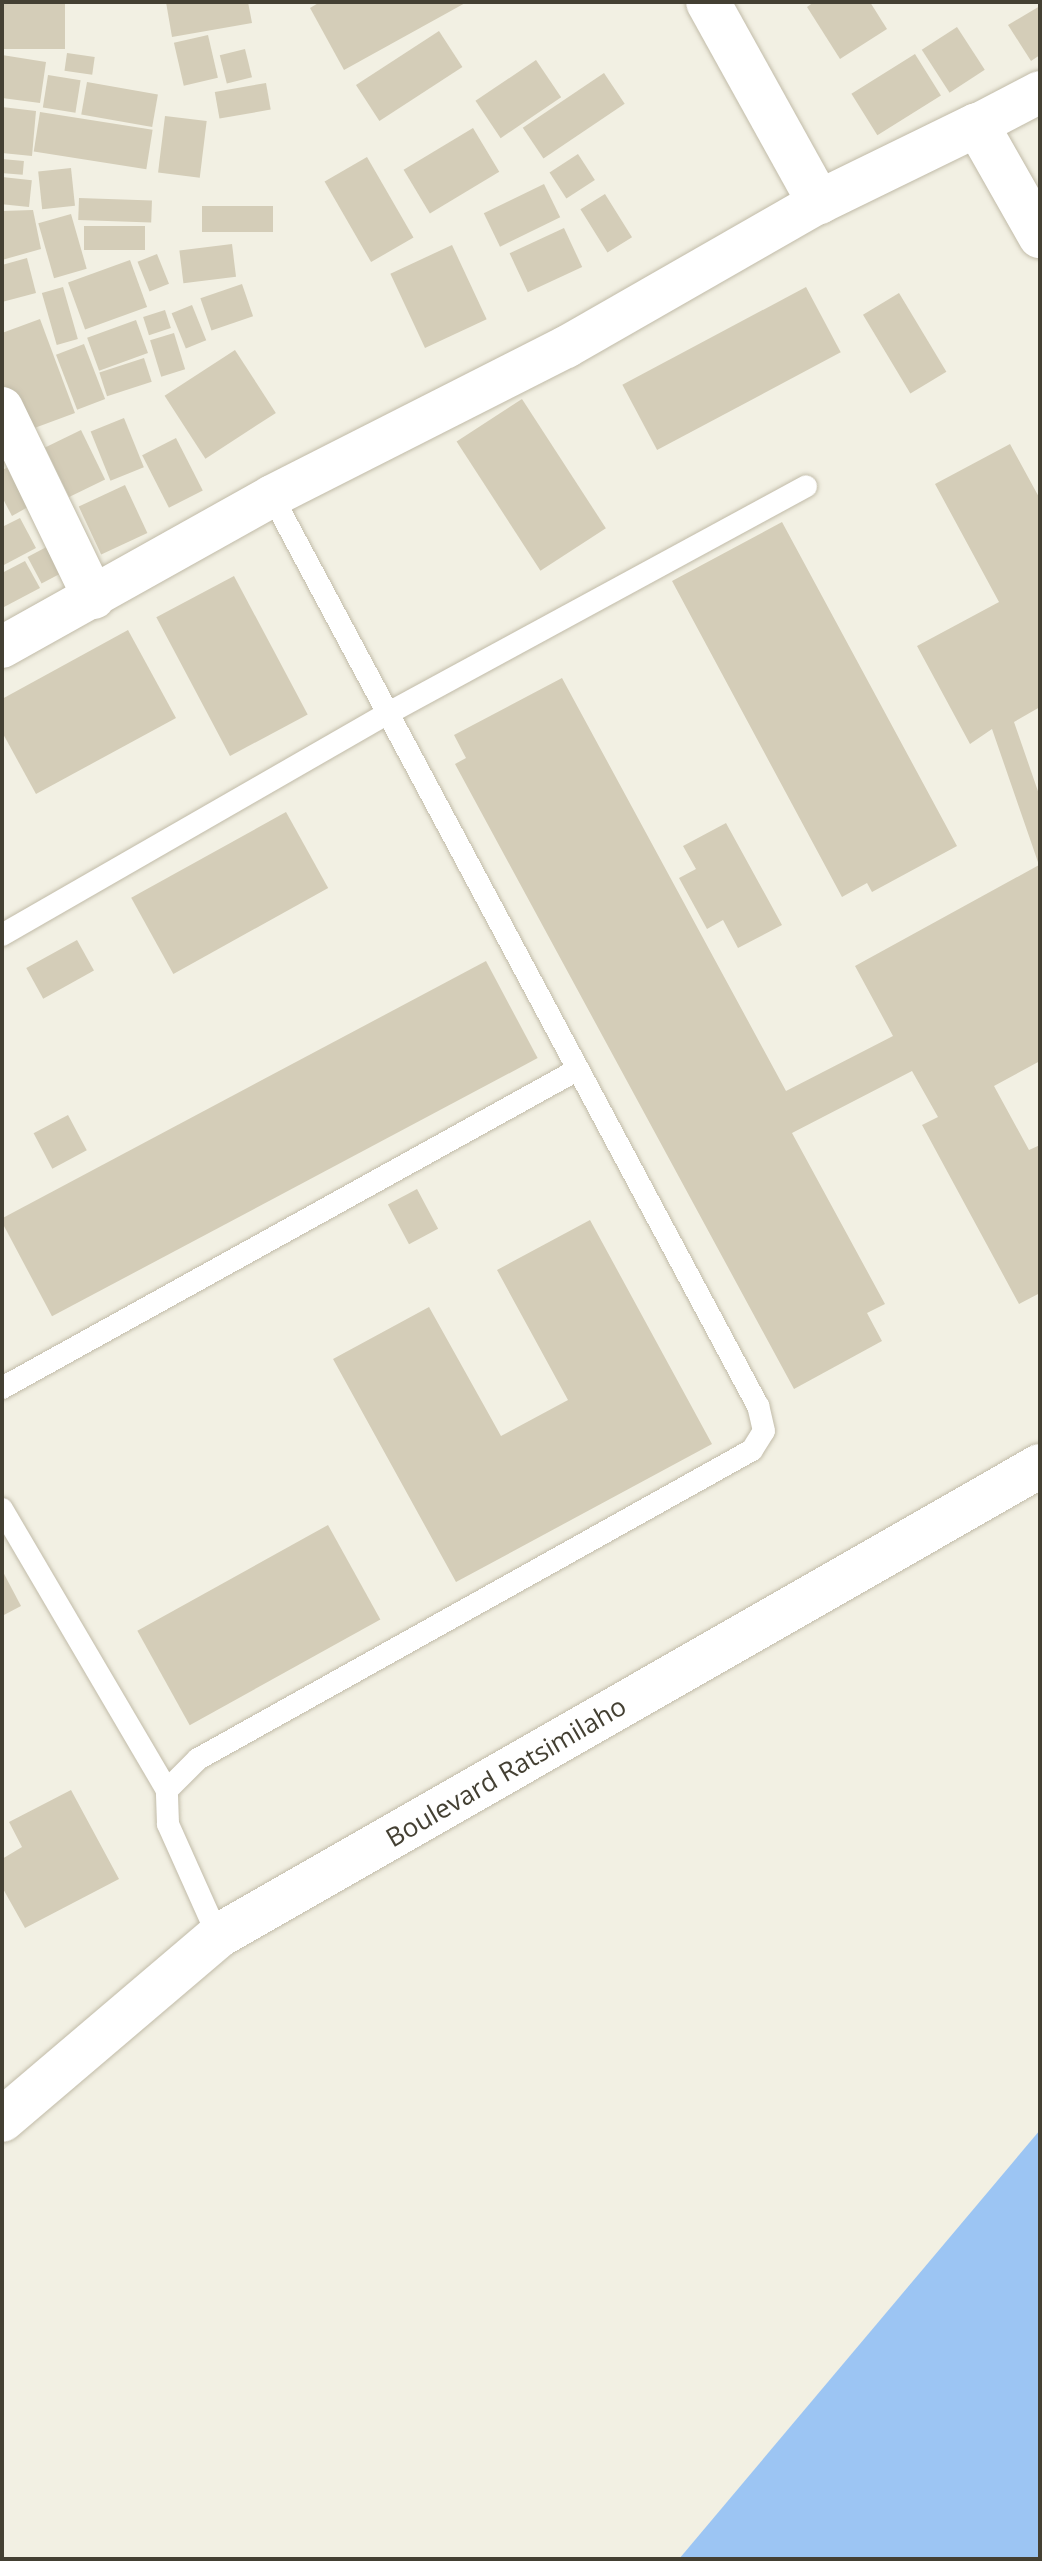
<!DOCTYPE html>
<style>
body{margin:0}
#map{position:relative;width:1042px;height:2561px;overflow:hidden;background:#f2f0e3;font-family:"Open Sans",sans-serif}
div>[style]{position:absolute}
.water>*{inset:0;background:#9cc5f3}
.building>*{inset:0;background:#d4cdb8;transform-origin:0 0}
.roads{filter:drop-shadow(0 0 2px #c1bba8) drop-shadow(0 0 2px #c1bba8)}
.service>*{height:22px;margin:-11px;padding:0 11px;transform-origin:11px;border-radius:11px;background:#fff}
.minor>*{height:42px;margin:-21px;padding:0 21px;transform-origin:21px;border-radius:21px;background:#fff}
.tertiary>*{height:44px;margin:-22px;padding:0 22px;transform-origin:22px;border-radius:22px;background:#fff}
span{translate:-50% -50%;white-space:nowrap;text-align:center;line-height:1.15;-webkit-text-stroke:6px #fff;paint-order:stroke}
.street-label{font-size:26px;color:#444033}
.frame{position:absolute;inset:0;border:4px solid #444033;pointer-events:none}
</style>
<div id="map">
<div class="water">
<div style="clip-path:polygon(1040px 2130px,1040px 2559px,679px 2559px)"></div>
</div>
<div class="building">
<div style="left:2px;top:2px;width:63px;height:47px"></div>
<div style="clip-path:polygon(166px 2px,248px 2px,252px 23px,172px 37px)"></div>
<div style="clip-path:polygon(320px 2px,467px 2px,344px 70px,310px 8px)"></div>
<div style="clip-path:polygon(814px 2px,870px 2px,887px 29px,840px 59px,807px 7px)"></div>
<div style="clip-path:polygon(1040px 6px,1040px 55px,1031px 61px,1008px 25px)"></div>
<div style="left:957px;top:27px;width:51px;height:42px;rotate:57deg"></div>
<div style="left:439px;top:31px;width:43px;height:99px;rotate:57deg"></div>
<div style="left:208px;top:35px;width:44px;height:35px;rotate:77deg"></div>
<div style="left:245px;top:49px;width:29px;height:26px;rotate:76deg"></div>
<div style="left:67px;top:53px;width:28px;height:18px;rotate:8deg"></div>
<div style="left:915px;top:54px;width:49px;height:75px;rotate:58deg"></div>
<div style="clip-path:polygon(2px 55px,46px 62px,40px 103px,2px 98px)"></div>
<div style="left:536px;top:60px;width:45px;height:73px;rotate:56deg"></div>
<div style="left:604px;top:73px;width:37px;height:98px;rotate:56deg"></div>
<div style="left:48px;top:75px;width:33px;height:33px;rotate:9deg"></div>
<div style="left:87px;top:82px;width:72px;height:33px;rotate:10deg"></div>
<div style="left:266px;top:83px;width:27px;height:52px;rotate:80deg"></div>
<div style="clip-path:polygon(2px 107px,36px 111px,32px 156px,2px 153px)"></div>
<div style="left:40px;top:112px;width:114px;height:40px;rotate:9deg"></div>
<div style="left:165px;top:116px;width:42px;height:57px;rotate:7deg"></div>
<div style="left:473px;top:128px;width:51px;height:81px;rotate:59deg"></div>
<div style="left:578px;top:154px;width:31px;height:34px;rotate:57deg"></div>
<div style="left:367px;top:157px;width:93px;height:49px;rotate:60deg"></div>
<div style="left:2px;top:159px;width:22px;height:14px;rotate:5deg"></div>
<div style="left:71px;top:168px;width:38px;height:33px;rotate:84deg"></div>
<div style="left:2px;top:177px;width:30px;height:27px;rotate:6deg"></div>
<div style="left:544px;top:184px;width:37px;height:67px;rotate:64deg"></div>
<div style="left:605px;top:194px;width:51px;height:29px;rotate:58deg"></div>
<div style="left:79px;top:198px;width:73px;height:22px;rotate:2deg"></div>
<div style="left:273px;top:206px;width:26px;height:71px;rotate:90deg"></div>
<div style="clip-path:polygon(33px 210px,41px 249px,2px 260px,2px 211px)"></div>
<div style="left:71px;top:214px;width:57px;height:34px;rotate:74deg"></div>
<div style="left:84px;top:226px;width:61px;height:24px"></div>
<div style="left:564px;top:228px;width:43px;height:60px;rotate:65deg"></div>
<div style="left:232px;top:244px;width:33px;height:53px;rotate:83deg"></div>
<div style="left:452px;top:245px;width:82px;height:68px;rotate:65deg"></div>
<div style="left:157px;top:254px;width:32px;height:21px;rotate:68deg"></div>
<div style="clip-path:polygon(27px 258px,36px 293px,2px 302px,2px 265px)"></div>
<div style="left:130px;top:260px;width:50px;height:66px;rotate:70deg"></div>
<div style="left:242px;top:284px;width:34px;height:44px;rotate:71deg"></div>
<div style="left:63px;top:287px;width:54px;height:22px;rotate:74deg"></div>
<div style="left:806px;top:287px;width:74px;height:208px;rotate:62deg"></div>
<div style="left:899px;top:293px;width:92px;height:42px;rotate:59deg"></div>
<div style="left:192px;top:305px;width:38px;height:22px;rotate:68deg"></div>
<div style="left:165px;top:310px;width:19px;height:23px;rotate:72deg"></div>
<div style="clip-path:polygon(40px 319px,75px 413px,21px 433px,2px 382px,2px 333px)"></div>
<div style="left:136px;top:320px;width:35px;height:52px;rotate:70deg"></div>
<div style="left:174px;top:333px;width:38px;height:25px;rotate:73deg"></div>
<div style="left:84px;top:344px;width:59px;height:30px;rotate:69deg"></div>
<div style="left:235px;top:350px;width:75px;height:84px;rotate:57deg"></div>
<div style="left:144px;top:358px;width:25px;height:47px;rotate:72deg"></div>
<div style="left:522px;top:399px;width:154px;height:78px;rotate:57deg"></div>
<div style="left:124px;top:418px;width:53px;height:36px;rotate:68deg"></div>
<div style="left:81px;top:430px;width:55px;height:40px;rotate:64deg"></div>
<div style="left:176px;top:438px;width:59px;height:38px;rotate:63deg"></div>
<div style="clip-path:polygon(1010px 444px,1040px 499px,1040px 707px,1014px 722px,1040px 797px,1040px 1061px,994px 1086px,1029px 1150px,1040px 1145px,1040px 1293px,1019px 1304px,922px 1125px,938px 1117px,912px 1071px,792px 1133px,885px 1304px,867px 1313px,882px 1341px,794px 1389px,455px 764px,466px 758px,454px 735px,562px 678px,786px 1091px,893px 1036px,855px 966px,1039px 865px,992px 729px,970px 744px,917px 646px,999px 602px,935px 484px)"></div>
<div style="clip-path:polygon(15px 464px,35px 503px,12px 516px,2px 497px,2px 470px)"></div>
<div style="left:125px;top:485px;width:53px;height:51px;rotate:65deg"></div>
<div style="clip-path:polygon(20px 518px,36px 548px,2px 566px,2px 527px)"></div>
<div style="clip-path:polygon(782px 522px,957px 846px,872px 892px,867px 883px,842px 897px,672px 581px)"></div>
<div style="left:54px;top:543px;width:30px;height:30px;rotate:62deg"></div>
<div style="clip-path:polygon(25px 561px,40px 588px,4px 607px,2px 573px)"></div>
<div style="left:234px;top:576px;width:157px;height:88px;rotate:62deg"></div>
<div style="clip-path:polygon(128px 630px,176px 718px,36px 794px,2px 732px,2px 699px)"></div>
<div style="left:286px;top:812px;width:87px;height:177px;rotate:61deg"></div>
<div style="clip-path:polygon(726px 823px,782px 925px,738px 948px,723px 920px,707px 929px,679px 878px,696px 869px,683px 846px)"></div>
<div style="left:77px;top:940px;width:35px;height:58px;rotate:61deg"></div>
<div style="left:486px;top:961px;width:110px;height:550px;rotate:62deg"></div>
<div style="left:68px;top:1115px;width:40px;height:39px;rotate:62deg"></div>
<div style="left:417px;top:1189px;width:45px;height:33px;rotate:62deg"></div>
<div style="clip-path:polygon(590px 1220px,712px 1444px,456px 1582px,333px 1359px,429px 1307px,501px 1436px,568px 1400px,497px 1270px)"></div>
<div style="left:328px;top:1525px;width:108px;height:218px;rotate:61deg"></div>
<div style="clip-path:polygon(2px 1570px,21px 1606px,2px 1616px)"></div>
<div style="clip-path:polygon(71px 1790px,119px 1879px,25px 1928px,2px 1887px,2px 1859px,22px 1847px,9px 1822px)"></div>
</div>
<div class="roads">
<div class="service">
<div style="left:2px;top:935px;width:442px;rotate:-29.9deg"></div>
<div style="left:385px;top:715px;width:479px;rotate:-28.5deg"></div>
<div style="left:2px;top:1388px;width:655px;rotate:-28.95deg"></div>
<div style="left:2px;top:1509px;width:326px;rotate:59.6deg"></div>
<div style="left:218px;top:1936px;width:123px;rotate:-114.1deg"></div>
<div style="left:168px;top:1824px;width:34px;rotate:-92deg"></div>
<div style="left:167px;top:1790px;width:44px;rotate:-45deg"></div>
<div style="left:198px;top:1759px;width:634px;rotate:-29.15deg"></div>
<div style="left:752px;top:1450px;width:22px;rotate:-58deg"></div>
<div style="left:764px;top:1431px;width:26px;rotate:-103deg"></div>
<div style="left:758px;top:1406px;width:1032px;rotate:-118.11deg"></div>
</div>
<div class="minor">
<div style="left:977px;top:125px;width:71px;rotate:-27.6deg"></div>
<div style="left:2px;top:408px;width:211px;rotate:64.2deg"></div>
<div style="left:2px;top:647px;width:309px;rotate:-29.2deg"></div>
<div style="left:272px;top:496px;width:330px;rotate:-26.9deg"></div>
<div style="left:566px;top:347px;width:292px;rotate:-29.8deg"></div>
</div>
<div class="tertiary">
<div style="left:708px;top:2px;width:229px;rotate:61deg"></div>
<div style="left:819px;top:202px;width:176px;rotate:-26deg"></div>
<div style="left:977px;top:125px;width:128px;rotate:60.4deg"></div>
<div style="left:2px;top:2120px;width:284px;rotate:-40.4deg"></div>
<div style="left:218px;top:1936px;width:947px;rotate:-29.76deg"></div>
</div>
</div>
<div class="street-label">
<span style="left:506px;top:1772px;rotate:-30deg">Boulevard Ratsimilaho</span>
</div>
<div class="frame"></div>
</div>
